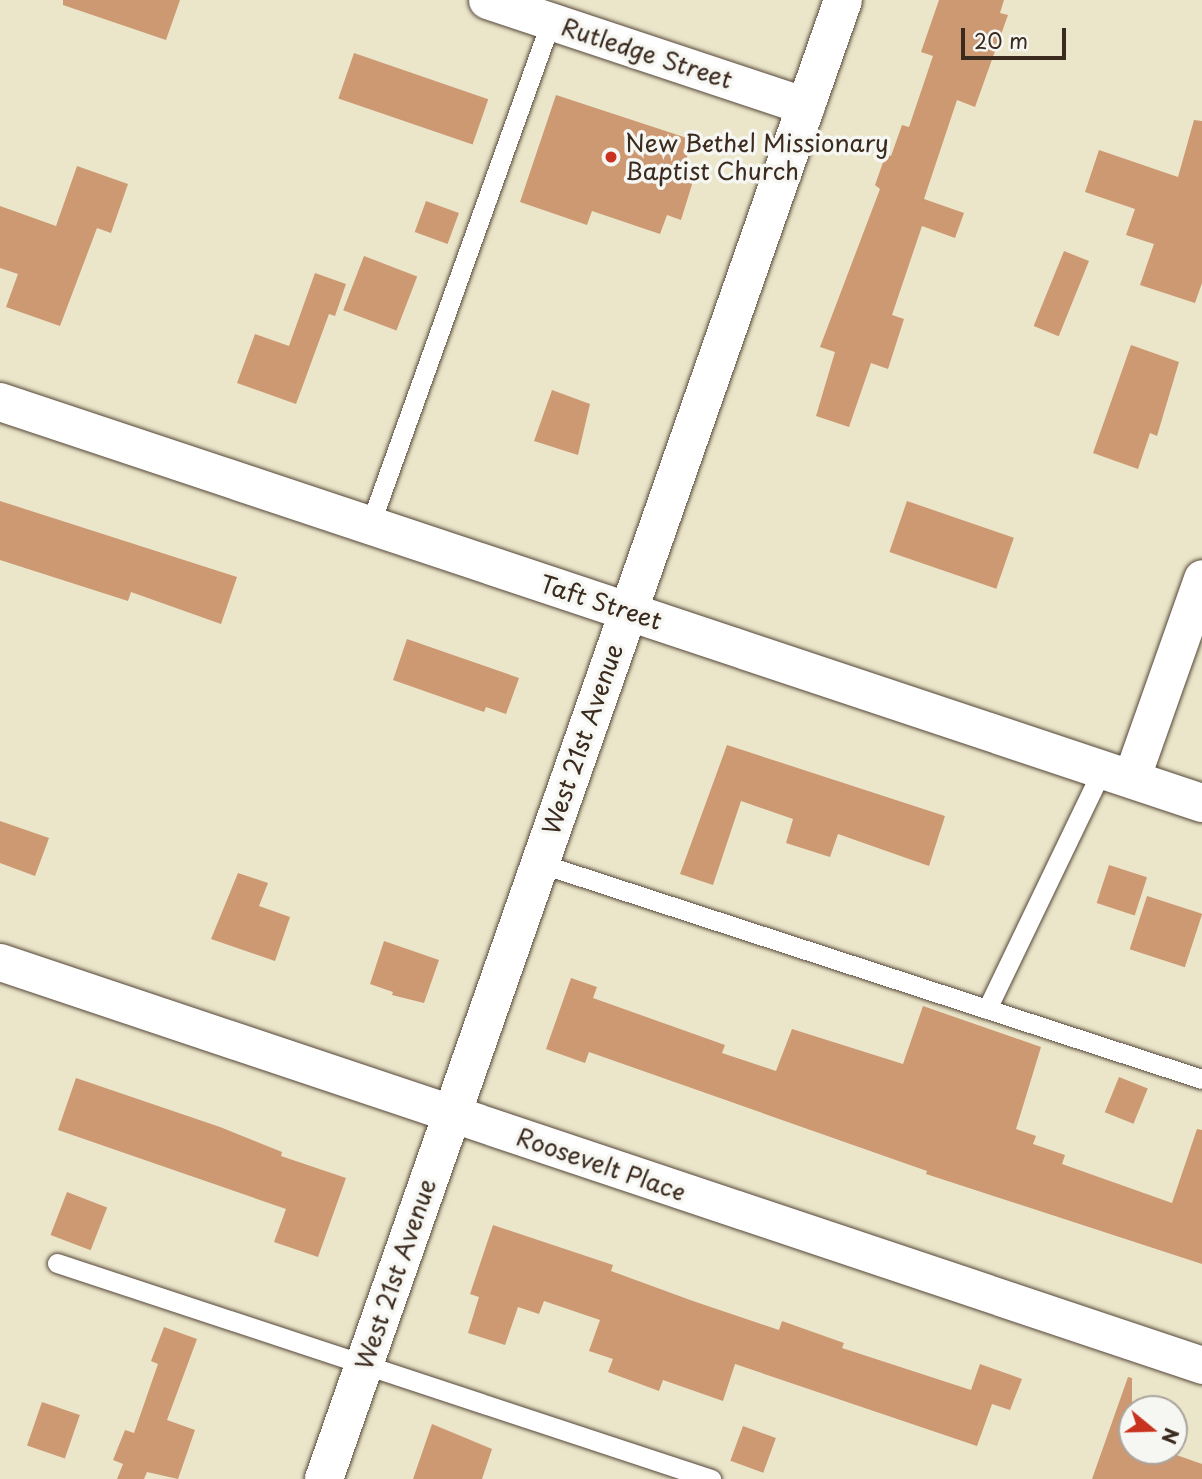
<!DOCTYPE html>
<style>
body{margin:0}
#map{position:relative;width:1202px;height:1479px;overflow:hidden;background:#ebe6ca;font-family:"Playpen Sans",sans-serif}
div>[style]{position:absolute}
.building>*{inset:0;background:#cc9973;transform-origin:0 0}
.roads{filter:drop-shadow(0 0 2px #554638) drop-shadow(0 0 2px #554638)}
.lane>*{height:19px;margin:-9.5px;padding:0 9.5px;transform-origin:9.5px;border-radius:9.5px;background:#fff}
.street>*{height:37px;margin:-18.5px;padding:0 18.5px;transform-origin:18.5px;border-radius:18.5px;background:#fff}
.secondary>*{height:38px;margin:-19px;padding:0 19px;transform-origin:19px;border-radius:19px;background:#fff}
.dots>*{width:19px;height:19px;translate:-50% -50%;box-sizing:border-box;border:4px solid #f6f6f2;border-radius:50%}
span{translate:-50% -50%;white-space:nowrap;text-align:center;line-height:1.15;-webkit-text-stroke:7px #f6f6f2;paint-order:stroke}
.street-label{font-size:24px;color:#3b2a1e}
.poi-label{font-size:24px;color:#3b2a1e}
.left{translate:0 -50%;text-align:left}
.north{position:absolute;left:1118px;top:1395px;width:70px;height:70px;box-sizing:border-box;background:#f6f6f2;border:2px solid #aba49d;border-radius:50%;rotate:109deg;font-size:19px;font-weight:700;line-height:28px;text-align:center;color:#3b2a1e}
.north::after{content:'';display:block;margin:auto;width:24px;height:32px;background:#c8321e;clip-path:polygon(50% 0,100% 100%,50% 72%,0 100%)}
.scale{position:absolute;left:961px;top:28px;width:105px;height:32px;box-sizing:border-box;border:4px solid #3b2a1e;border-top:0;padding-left:9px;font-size:21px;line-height:24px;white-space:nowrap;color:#3b2a1e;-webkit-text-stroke:5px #f6f6f2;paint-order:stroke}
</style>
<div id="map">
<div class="building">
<div style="clip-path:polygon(63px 0,180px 0,166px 40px,63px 5px)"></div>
<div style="clip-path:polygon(939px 0,1004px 0,1000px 13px,1008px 15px,975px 107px,957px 100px,924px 199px,964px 213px,955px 238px,922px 226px,892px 315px,904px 319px,888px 369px,871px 363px,849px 427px,816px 416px,835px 352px,820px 347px,880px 189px,875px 185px,886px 154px,891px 156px,902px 125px,909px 127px,933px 56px,921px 52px)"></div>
<div style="left:354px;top:53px;width:142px;height:48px;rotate:19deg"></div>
<div style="clip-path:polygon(556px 95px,693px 140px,681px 174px,694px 178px,681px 220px,667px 215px,660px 234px,592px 211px,587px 225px,520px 202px)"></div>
<div style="clip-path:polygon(1194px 120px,1202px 121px,1202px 283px,1195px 303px,1140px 285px,1154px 244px,1126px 235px,1135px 209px,1085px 192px,1099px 150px,1178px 177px)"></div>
<div style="clip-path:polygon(77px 166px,128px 184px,111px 233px,97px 228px,60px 326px,6px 307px,18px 274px,0 268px,0 206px,56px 226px)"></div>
<div style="left:426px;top:201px;width:35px;height:33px;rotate:20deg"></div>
<div style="left:1064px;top:251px;width:27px;height:81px;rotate:22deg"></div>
<div style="left:364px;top:256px;width:57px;height:58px;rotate:21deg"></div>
<div style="clip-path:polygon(315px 273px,346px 284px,335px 316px,329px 314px,296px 404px,237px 383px,255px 334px,289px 346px)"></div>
<div style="clip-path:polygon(1131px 345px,1179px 362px,1157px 436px,1150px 433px,1138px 469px,1093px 453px)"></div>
<div style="clip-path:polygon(552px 390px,590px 404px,578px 455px,534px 441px)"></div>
<div style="clip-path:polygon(0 501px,237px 577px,221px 624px,131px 592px,128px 601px,0 560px)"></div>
<div style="left:907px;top:501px;width:113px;height:54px;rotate:19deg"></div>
<div style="clip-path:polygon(407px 639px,519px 678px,506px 714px,486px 707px,484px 712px,393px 680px)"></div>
<div style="clip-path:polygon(727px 745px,945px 816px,929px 866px,838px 834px,830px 857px,786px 843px,793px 819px,741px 801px,713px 885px,680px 874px)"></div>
<div style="clip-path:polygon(0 821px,49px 838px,35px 876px,0 863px)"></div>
<div style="left:1109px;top:865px;width:40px;height:40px;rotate:18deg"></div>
<div style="clip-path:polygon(238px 873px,268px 883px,259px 906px,290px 917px,275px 961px,211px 939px)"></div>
<div style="left:1147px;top:896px;width:58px;height:56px;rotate:18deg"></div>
<div style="clip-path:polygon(384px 941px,439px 960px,424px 1003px,392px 995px,393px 992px,370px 984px)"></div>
<div style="clip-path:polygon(571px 978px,597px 987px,593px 998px,725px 1045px,722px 1053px,776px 1071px,792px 1029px,903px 1064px,923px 1006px,1041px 1047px,1016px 1129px,1036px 1136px,1033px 1144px,1065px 1155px,1062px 1164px,1172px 1203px,1197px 1129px,1202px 1130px,1202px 1264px,926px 1174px,927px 1171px,589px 1052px,585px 1063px,546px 1049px)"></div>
<div style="left:1119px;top:1077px;width:31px;height:38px;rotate:22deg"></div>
<div style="clip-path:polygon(76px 1078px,220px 1127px,282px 1152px,281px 1156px,346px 1178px,318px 1257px,274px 1242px,286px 1209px,58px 1130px)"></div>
<div style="left:67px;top:1192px;width:43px;height:46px;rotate:21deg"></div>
<div style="clip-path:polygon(493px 1225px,613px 1265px,611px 1271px,693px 1301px,779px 1330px,782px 1321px,844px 1343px,842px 1348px,971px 1390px,980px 1364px,1022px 1379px,1010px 1410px,992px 1404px,977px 1446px,735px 1364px,723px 1401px,663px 1380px,659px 1391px,608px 1372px,613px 1359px,589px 1351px,600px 1320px,544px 1301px,539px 1314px,518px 1307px,505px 1345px,468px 1333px,479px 1297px,470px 1294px)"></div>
<div style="clip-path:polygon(164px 1327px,197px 1339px,167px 1420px,195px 1430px,178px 1479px,147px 1472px,144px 1479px,117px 1479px,123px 1464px,113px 1460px,125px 1430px,134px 1433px,158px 1364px,151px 1361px)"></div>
<div style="clip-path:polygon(1128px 1377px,1132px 1378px,1132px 1451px,1165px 1451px,1202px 1464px,1202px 1479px,1092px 1479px)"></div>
<div style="left:42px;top:1402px;width:40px;height:46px;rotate:19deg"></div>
<div style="clip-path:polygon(432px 1424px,492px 1449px,482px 1479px,413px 1479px)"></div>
<div style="left:743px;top:1426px;width:35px;height:37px;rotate:20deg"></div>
</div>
<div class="roads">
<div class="lane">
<div style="left:370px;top:525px;width:536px;rotate:-70.25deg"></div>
<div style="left:539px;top:863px;width:697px;rotate:18.05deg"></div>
<div style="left:987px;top:1009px;width:265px;rotate:-64.3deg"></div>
<div style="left:57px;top:1263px;width:689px;rotate:18.28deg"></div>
</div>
<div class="street">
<div style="left:487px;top:0;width:336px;rotate:18.4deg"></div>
<div style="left:1131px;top:779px;width:213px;rotate:-70.5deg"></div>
<div style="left:0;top:962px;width:1268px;rotate:18.53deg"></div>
</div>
<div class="secondary">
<div style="left:0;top:402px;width:1267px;rotate:18.45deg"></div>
<div style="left:324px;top:1479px;width:1567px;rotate:-70.66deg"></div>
</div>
</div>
<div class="dots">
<div style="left:611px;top:157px;background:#c8321e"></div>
</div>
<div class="street-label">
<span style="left:647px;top:53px;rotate:18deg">Rutledge Street</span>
<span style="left:601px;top:602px;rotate:18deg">Taft Street</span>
<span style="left:582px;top:739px;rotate:-71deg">West 21st Avenue</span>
<span style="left:601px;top:1164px;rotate:19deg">Roosevelt Place</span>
<span style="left:395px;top:1274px;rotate:-71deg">West 21st Avenue</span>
</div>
<div class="poi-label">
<span class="left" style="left:625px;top:157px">New Bethel Missionary<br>Baptist Church</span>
</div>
<div class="north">N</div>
<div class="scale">20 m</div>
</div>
